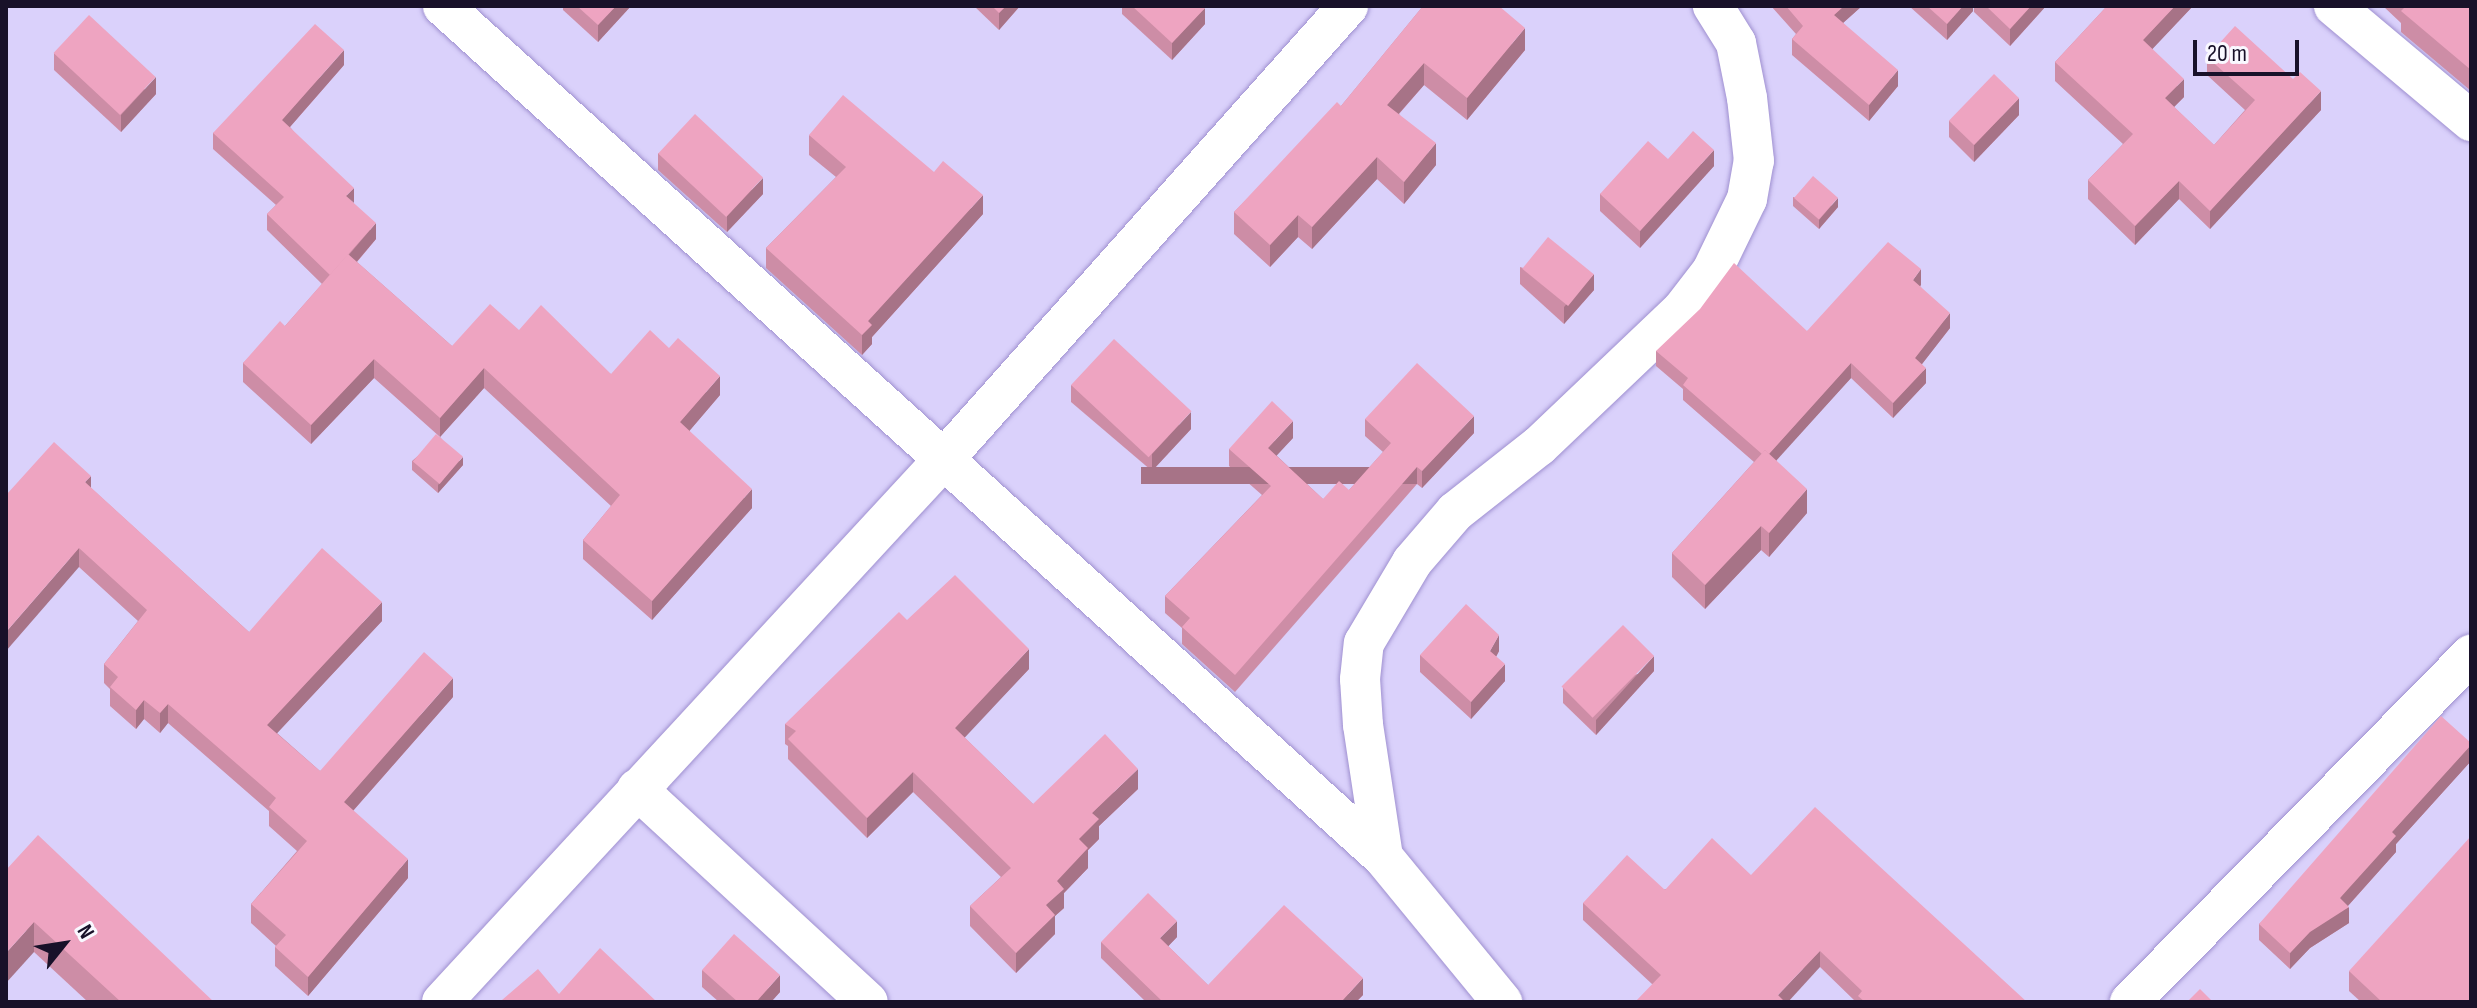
<!DOCTYPE html>
<style>
body{margin:0}
#map{position:relative;width:2477px;height:1008px;overflow:hidden;background:#dad1fb;font-family:"Sofia Sans Condensed",sans-serif}
div>[style]{position:absolute}
.roads{filter:drop-shadow(0 0 2px #9f90d0) drop-shadow(0 0 2px #9f90d0)}
.minor>*{height:40px;margin:-20px;padding:0 20px;transform-origin:20px;border-radius:20px;background:#fff}
.wall>*{inset:0;background:#cd8da6}
.shaded-wall>*{inset:0;background:#a77387;transform-origin:0 0}
.building>*{inset:0;background:#eea4c1;transform-origin:0 0}
span{translate:-50% -50%;white-space:nowrap;text-align:center;line-height:1.15;-webkit-text-stroke:7px #f9f8ff;paint-order:stroke}
.frame{position:absolute;inset:0;border:8px solid #181129;pointer-events:none}
.north{position:absolute;left:24px;top:904px;width:80px;height:80px;-webkit-text-stroke:6px #f9f8ff;paint-order:stroke;rotate:60deg;font-size:22px;font-weight:700;line-height:32px;text-align:center;color:#181129}
.north::after{content:'';display:block;margin:auto;width:28px;height:36px;background:#181129;clip-path:polygon(50% 0,100% 100%,50% 72%,0 100%)}
.scale{position:absolute;left:2193px;top:40px;width:106px;height:36px;box-sizing:border-box;border:4px solid #181129;border-top:0;padding-left:10px;font-size:24px;line-height:28px;white-space:nowrap;color:#181129;-webkit-text-stroke:6px #f9f8ff;paint-order:stroke}
</style>
<div id="map">
<div class="roads">
<div class="minor">
<div style="left:443px;top:6px;width:1268px;rotate:42.16deg"></div>
<div style="left:1383px;top:857px;width:188px;rotate:50.6deg"></div>
<div style="left:2334px;top:6px;width:179px;rotate:40deg"></div>
<div style="left:637px;top:789px;width:314px;rotate:42.7deg"></div>
<div style="left:1383px;top:857px;width:134px;rotate:-98.6deg"></div>
<div style="left:1363px;top:725px;width:46px;rotate:-93.7deg"></div>
<div style="left:1360px;top:679px;width:36px;rotate:-84deg"></div>
<div style="left:1364px;top:643px;width:94px;rotate:-59.3deg"></div>
<div style="left:1412px;top:562px;width:66px;rotate:-49.3deg"></div>
<div style="left:1455px;top:512px;width:107px;rotate:-38.2deg"></div>
<div style="left:1539px;top:446px;width:197px;rotate:-43.6deg"></div>
<div style="left:1682px;top:310px;width:49px;rotate:-52.4deg"></div>
<div style="left:1712px;top:271px;width:80px;rotate:-64.1deg"></div>
<div style="left:1747px;top:199px;width:39px;rotate:-80deg"></div>
<div style="left:1754px;top:161px;width:63px;rotate:-96.3deg"></div>
<div style="left:1747px;top:98px;width:56px;rotate:-101.3deg"></div>
<div style="left:1736px;top:43px;width:44px;rotate:-121.9deg"></div>
<div style="left:442px;top:1002px;width:739px;rotate:-47.25deg"></div>
<div style="left:944px;top:459px;width:607px;rotate:-48.27deg"></div>
<div style="left:2130px;top:1002px;width:487px;rotate:-45.5deg"></div>
</div>
</div>
<div class="wall">
<div style="clip-path:polygon(563px 6px,631px 6px,598px 42px,563px 10px)"></div>
<div style="clip-path:polygon(974px 6px,1020px 6px,999px 30px)"></div>
<div style="clip-path:polygon(1122px 6px,1203px 6px,1205px 24px,1172px 60px,1122px 14px)"></div>
<div style="clip-path:polygon(1423px 6px,1525px 50px,1467px 120px,1424px 85px,1399px 114px,1436px 165px,1404px 204px,1377px 179px,1312px 249px,1298px 237px,1270px 267px,1234px 234px,1234px 212px,1341px 106px)"></div>
<div style="clip-path:polygon(1771px 6px,1862px 6px,1843px 23px,1898px 86px,1869px 121px,1792px 55px,1792px 39px,1796px 34px)"></div>
<div style="clip-path:polygon(1909px 6px,1973px 6px,1973px 11px,1947px 40px)"></div>
<div style="clip-path:polygon(1974px 6px,2046px 6px,2010px 46px,1974px 12px)"></div>
<div style="clip-path:polygon(2107px 6px,2193px 6px,2152px 49px,2184px 97px,2174px 107px,2214px 145px,2245px 110px,2207px 75px,2207px 57px,2321px 110px,2210px 229px,2179px 199px,2135px 245px,2088px 199px,2088px 180px,2123px 144px,2055px 81px,2055px 62px)"></div>
<div style="clip-path:polygon(2383px 6px,2471px 6px,2471px 91px,2401px 32px,2401px 23px)"></div>
<div style="clip-path:polygon(54px 53px,156px 94px,121px 132px,54px 70px)"></div>
<div style="clip-path:polygon(344px 65px,290px 127px,354px 204px,376px 239px,357px 262px,452px 346px,519px 330px,611px 374px,720px 395px,689px 431px,752px 508px,652px 620px,583px 559px,583px 540px,611px 506px,484px 388px,440px 437px,463px 465px,438px 493px,412px 470px,412px 461px,440px 437px,374px 378px,311px 444px,243px 382px,243px 363px,285px 326px,322px 284px,267px 230px,267px 214px,276px 205px,213px 149px,213px 133px)"></div>
<div style="clip-path:polygon(2019px 115px,1974px 162px,1949px 137px,1949px 121px)"></div>
<div style="clip-path:polygon(809px 135px,983px 214px,872px 337px,872px 344px,862px 355px,766px 268px,766px 248px,836px 177px,809px 155px)"></div>
<div style="clip-path:polygon(658px 153px,763px 194px,727px 232px,658px 170px)"></div>
<div style="clip-path:polygon(1668px 159px,1714px 166px,1640px 248px,1600px 211px,1600px 194px)"></div>
<div style="clip-path:polygon(1793px 197px,1838px 207px,1819px 229px,1793px 206px)"></div>
<div style="clip-path:polygon(1520px 267px,1594px 290px,1564px 324px,1520px 284px)"></div>
<div style="clip-path:polygon(1921px 285px,1920px 286px,1950px 328px,1922px 364px,1926px 383px,1893px 418px,1851px 378px,1776px 460px,1807px 513px,1769px 557px,1761px 550px,1705px 609px,1672px 577px,1672px 553px,1754px 462px,1683px 400px,1683px 389px,1656px 366px,1656px 351px,1807px 331px)"></div>
<div style="clip-path:polygon(1071px 385px,1191px 429px,1152px 471px,1071px 402px)"></div>
<div style="clip-path:polygon(1365px 419px,1474px 433px,1422px 488px,1417px 484px,1235px 692px,1182px 644px,1182px 628px,1165px 613px,1165px 596px,1262px 495px,1229px 466px,1229px 449px,1293px 438px,1276px 455px,1323px 499px,1349px 490px,1383px 452px,1365px 436px)"></div>
<div style="clip-path:polygon(91px 488px,249px 632px,382px 621px,277px 733px,320px 771px,453px 697px,353px 811px,408px 878px,308px 996px,275px 966px,275px 947px,276px 946px,251px 923px,251px 904px,297px 851px,269px 826px,269px 811px,168px 723px,160px 733px,144px 719px,136px 729px,110px 706px,110px 689px,104px 683px,104px 664px,138px 621px,79px 567px,7px 494px)"></div>
<div style="clip-path:polygon(1499px 651px,1496px 657px,1505px 681px,1471px 719px,1420px 672px,1420px 655px)"></div>
<div style="clip-path:polygon(1029px 669px,964px 737px,1033px 804px,1138px 789px,1099px 826px,1099px 839px,1088px 850px,1088px 868px,1064px 893px,1064px 908px,1055px 916px,1055px 934px,1016px 973px,970px 926px,970px 906px,1001px 877px,913px 792px,867px 838px,788px 759px,788px 746px,785px 744px,785px 724px)"></div>
<div style="clip-path:polygon(1654px 671px,1596px 735px,1563px 703px,1563px 688px)"></div>
<div style="clip-path:polygon(2471px 743px,2471px 761px,2396px 844px,2396px 852px,2348px 906px,2349px 923px,2310px 948px,2290px 969px,2259px 940px,2259px 924px)"></div>
<div style="clip-path:polygon(6px 870px,214px 1002px,88px 1002px,34px 952px)"></div>
<div style="clip-path:polygon(1751px 875px,2027px 1002px,1856px 1002px,1820px 967px,1652px 984px,1583px 920px,1583px 903px)"></div>
<div style="clip-path:polygon(1177px 937px,1168px 946px,1208px 985px,1363px 995px,1356px 1002px,1146px 1002px,1101px 958px,1101px 942px)"></div>
<div style="clip-path:polygon(702px 970px,780px 992px,771px 1002px,719px 1002px,702px 987px)"></div>
<div style="clip-path:polygon(2349px 971px,2471px 1002px,2361px 1002px,2349px 991px)"></div>
</div>
<div class="shaded-wall">
<div style="clip-path:polygon(616px 6px,631px 6px,598px 42px,598px 25px)"></div>
<div style="clip-path:polygon(1006px 6px,1020px 6px,999px 30px,999px 13px)"></div>
<div style="clip-path:polygon(1844px 6px,1862px 6px,1834px 31px,1834px 15px)"></div>
<div style="clip-path:polygon(1963px 6px,1973px 6px,1973px 11px,1947px 40px,1947px 24px)"></div>
<div style="clip-path:polygon(2031px 6px,2046px 6px,2010px 46px,2010px 29px)"></div>
<div style="clip-path:polygon(2175px 6px,2193px 6px,2143px 59px,2143px 40px)"></div>
<div style="clip-path:polygon(1205px 8px,1205px 24px,1172px 60px,1172px 43px)"></div>
<div style="clip-path:polygon(1525px 28px,1525px 50px,1467px 120px,1467px 98px)"></div>
<div style="clip-path:polygon(344px 50px,344px 65px,282px 136px,282px 120px)"></div>
<div style="clip-path:polygon(1424px 63px,1424px 85px,1387px 127px,1387px 105px)"></div>
<div style="clip-path:polygon(1898px 70px,1898px 86px,1869px 121px,1869px 105px)"></div>
<div style="clip-path:polygon(156px 77px,156px 94px,121px 132px,121px 115px)"></div>
<div style="clip-path:polygon(2184px 79px,2184px 97px,2165px 116px,2165px 98px)"></div>
<div style="clip-path:polygon(2321px 91px,2321px 110px,2210px 229px,2210px 211px)"></div>
<div style="clip-path:polygon(2019px 98px,2019px 115px,1974px 162px,1974px 145px)"></div>
<div style="clip-path:polygon(1436px 143px,1436px 165px,1404px 204px,1404px 182px)"></div>
<div style="clip-path:polygon(1714px 150px,1714px 166px,1640px 248px,1640px 231px)"></div>
<div style="clip-path:polygon(1377px 157px,1377px 179px,1312px 249px,1312px 227px)"></div>
<div style="clip-path:polygon(763px 178px,763px 194px,727px 232px,727px 216px)"></div>
<div style="clip-path:polygon(2179px 181px,2179px 199px,2135px 245px,2135px 226px)"></div>
<div style="clip-path:polygon(354px 188px,354px 203px,346px 196px)"></div>
<div style="clip-path:polygon(983px 195px,983px 214px,872px 337px,872px 344px,862px 355px,862px 335px,868px 321px)"></div>
<div style="clip-path:polygon(1838px 198px,1838px 207px,1819px 229px,1819px 220px)"></div>
<div style="clip-path:polygon(1298px 215px,1298px 237px,1270px 267px,1270px 245px)"></div>
<div style="clip-path:polygon(376px 223px,376px 239px,331px 292px,331px 276px)"></div>
<div style="clip-path:polygon(1921px 269px,1921px 285px,1913px 295px,1913px 280px)"></div>
<div style="clip-path:polygon(1594px 274px,1594px 290px,1564px 324px,1564px 307px)"></div>
<div style="clip-path:polygon(1950px 313px,1950px 328px,1915px 373px,1915px 358px)"></div>
<div style="clip-path:polygon(374px 359px,374px 378px,311px 444px,311px 425px)"></div>
<div style="clip-path:polygon(1851px 363px,1851px 378px,1766px 472px,1766px 457px)"></div>
<div style="clip-path:polygon(484px 368px,484px 388px,440px 437px,440px 418px)"></div>
<div style="clip-path:polygon(1926px 368px,1926px 383px,1893px 418px,1893px 403px)"></div>
<div style="clip-path:polygon(720px 376px,720px 395px,680px 442px,680px 422px)"></div>
<div style="clip-path:polygon(1191px 412px,1191px 429px,1152px 471px,1152px 454px)"></div>
<div style="clip-path:polygon(1474px 416px,1474px 433px,1422px 488px,1422px 471px)"></div>
<div style="clip-path:polygon(1293px 421px,1293px 438px,1268px 465px,1268px 448px)"></div>
<div style="clip-path:polygon(463px 457px,463px 465px,438px 493px,438px 485px)"></div>
<div style="left:1417px;top:467px;width:17px;height:276px;rotate:90deg"></div>
<div style="clip-path:polygon(91px 476px,91px 495px,85px 482px)"></div>
<div style="clip-path:polygon(752px 489px,752px 508px,652px 620px,652px 601px)"></div>
<div style="clip-path:polygon(1807px 489px,1807px 513px,1769px 557px,1769px 533px)"></div>
<div style="clip-path:polygon(1761px 526px,1761px 550px,1705px 609px,1705px 585px)"></div>
<div style="clip-path:polygon(79px 548px,79px 567px,6px 651px,6px 632px)"></div>
<div style="clip-path:polygon(382px 602px,382px 621px,267px 744px,267px 725px)"></div>
<div style="clip-path:polygon(1499px 635px,1499px 651px,1490px 668px,1490px 651px)"></div>
<div style="clip-path:polygon(1029px 649px,1029px 669px,955px 748px,955px 728px)"></div>
<div style="clip-path:polygon(1654px 656px,1654px 671px,1596px 735px,1596px 720px)"></div>
<div style="clip-path:polygon(1505px 664px,1505px 681px,1471px 719px,1471px 702px)"></div>
<div style="clip-path:polygon(453px 678px,453px 697px,344px 821px,344px 802px)"></div>
<div style="clip-path:polygon(144px 700px,144px 719px,136px 729px,136px 710px)"></div>
<div style="clip-path:polygon(168px 704px,168px 723px,160px 733px,160px 713px)"></div>
<div style="clip-path:polygon(2471px 745px,2471px 761px,2396px 844px,2396px 852px,2345px 909px,2349px 907px,2349px 923px,2310px 948px,2290px 969px,2290px 953px,2340px 898px,2392px 832px)"></div>
<div style="clip-path:polygon(1138px 769px,1138px 789px,1099px 826px,1099px 839px,1088px 850px,1088px 868px,1064px 893px,1064px 908px,1055px 916px,1055px 934px,1016px 973px,1016px 953px,1046px 905px,1057px 881px,1092px 813px)"></div>
<div style="clip-path:polygon(913px 772px,913px 792px,867px 838px,867px 818px)"></div>
<div style="clip-path:polygon(408px 859px,408px 878px,308px 996px,308px 977px)"></div>
<div style="clip-path:polygon(1177px 921px,1177px 937px,1160px 955px,1160px 938px)"></div>
<div style="clip-path:polygon(34px 922px,34px 952px,6px 983px,6px 953px)"></div>
<div style="clip-path:polygon(1820px 951px,1820px 967px,1788px 1002px,1778px 1002px,1778px 995px)"></div>
<div style="clip-path:polygon(780px 975px,780px 992px,771px 1002px,756px 1002px)"></div>
<div style="clip-path:polygon(1363px 978px,1363px 995px,1356px 1002px,1341px 1002px)"></div>
</div>
<div class="building">
<div style="clip-path:polygon(577px 6px,616px 6px,598px 25px)"></div>
<div style="clip-path:polygon(992px 6px,1006px 6px,999px 13px)"></div>
<div style="clip-path:polygon(1132px 6px,1203px 6px,1205px 8px,1172px 43px)"></div>
<div style="clip-path:polygon(1423px 6px,1499px 6px,1525px 28px,1467px 98px,1424px 63px,1387px 105px,1436px 143px,1404px 182px,1377px 157px,1312px 227px,1298px 215px,1270px 245px,1234px 212px,1337px 102px,1341px 106px)"></div>
<div style="clip-path:polygon(1786px 6px,1844px 6px,1834px 15px,1898px 70px,1869px 105px,1792px 39px,1803px 26px)"></div>
<div style="clip-path:polygon(1927px 6px,1963px 6px,1947px 24px)"></div>
<div style="clip-path:polygon(1986px 6px,2031px 6px,2010px 29px)"></div>
<div style="clip-path:polygon(2107px 6px,2175px 6px,2143px 40px,2184px 79px,2165px 98px,2214px 145px,2255px 100px,2207px 57px,2235px 26px,2293px 79px,2300px 72px,2321px 91px,2210px 211px,2179px 181px,2135px 226px,2088px 180px,2133px 134px,2055px 62px)"></div>
<div style="clip-path:polygon(2406px 6px,2471px 6px,2471px 70px,2401px 11px)"></div>
<div style="left:89px;top:15px;width:91px;height:52px;rotate:43deg"></div>
<div style="clip-path:polygon(315px 24px,344px 50px,282px 120px,354px 188px,346px 196px,376px 223px,330px 275px,267px 214px,284px 197px,213px 133px)"></div>
<div style="left:1994px;top:74px;width:35px;height:65px;rotate:44deg"></div>
<div style="clip-path:polygon(843px 95px,934px 172px,943px 161px,983px 195px,868px 321px,872px 325px,862px 335px,766px 248px,846px 167px,809px 135px)"></div>
<div style="left:695px;top:114px;width:93px;height:54px;rotate:43deg"></div>
<div style="clip-path:polygon(1693px 131px,1714px 150px,1640px 231px,1600px 194px,1648px 141px,1668px 159px)"></div>
<div style="left:1813px;top:176px;width:33px;height:29px;rotate:41deg"></div>
<div style="left:1548px;top:237px;width:59px;height:41px;rotate:39deg"></div>
<div style="clip-path:polygon(1888px 242px,1921px 269px,1913px 280px,1950px 313px,1915px 358px,1926px 368px,1893px 403px,1851px 363px,1769px 454px,1765px 450px,1762px 454px,1683px 385px,1688px 378px,1656px 351px,1700px 309px,1734px 263px,1807px 331px)"></div>
<div style="clip-path:polygon(348px 254px,452px 346px,490px 304px,519px 330px,541px 305px,611px 374px,650px 330px,669px 348px,678px 338px,720px 376px,680px 422px,752px 489px,652px 601px,583px 540px,620px 495px,484px 368px,440px 418px,374px 359px,311px 425px,243px 363px,280px 321px,285px 326px)"></div>
<div style="left:1114px;top:339px;width:106px;height:63px;rotate:43deg"></div>
<div style="clip-path:polygon(1417px 363px,1474px 416px,1422px 471px,1417px 467px,1235px 675px,1182px 627px,1190px 618px,1165px 596px,1271px 486px,1229px 449px,1272px 401px,1293px 421px,1268px 448px,1323px 499px,1339px 481px,1349px 490px,1391px 443px,1365px 419px)"></div>
<div style="left:436px;top:434px;width:35px;height:36px;rotate:40deg"></div>
<div style="clip-path:polygon(54px 442px,91px 476px,85px 482px,249px 632px,322px 548px,382px 602px,267px 725px,320px 771px,424px 652px,453px 678px,344px 802px,408px 859px,308px 977px,275px 947px,286px 935px,251px 904px,307px 841px,269px 807px,276px 798px,168px 704px,160px 713px,144px 700px,136px 710px,110px 687px,118px 677px,104px 664px,147px 610px,79px 548px,6px 632px,6px 493px,7px 494px)"></div>
<div style="clip-path:polygon(1765px 450px,1807px 489px,1769px 533px,1761px 526px,1705px 585px,1672px 553px)"></div>
<div style="clip-path:polygon(955px 575px,1029px 649px,955px 728px,1033px 804px,1105px 734px,1138px 769px,1092px 813px,1099px 819px,1079px 839px,1088px 848px,1057px 881px,1064px 889px,1046px 905px,1055px 915px,1016px 953px,970px 906px,1011px 868px,913px 772px,867px 818px,788px 739px,796px 731px,785px 724px,899px 612px,907px 620px)"></div>
<div style="clip-path:polygon(1466px 604px,1499px 635px,1490px 651px,1505px 664px,1471px 702px,1420px 655px)"></div>
<div style="left:1623px;top:625px;width:44px;height:87px;rotate:45deg"></div>
<div style="clip-path:polygon(2441px 716px,2471px 743px,2471px 745px,2392px 832px,2396px 836px,2340px 898px,2349px 907px,2310px 932px,2290px 953px,2259px 924px)"></div>
<div style="clip-path:polygon(1815px 807px,2027px 1002px,1865px 1002px,1858px 996px,1862px 991px,1820px 951px,1778px 995px,1785px 1002px,1635px 1002px,1661px 975px,1583px 903px,1627px 855px,1665px 890px,1712px 838px,1751px 875px)"></div>
<div style="clip-path:polygon(38px 835px,214px 1002px,121px 1002px,34px 922px,6px 953px,6px 870px)"></div>
<div style="clip-path:polygon(2471px 836px,2471px 1002px,2382px 1002px,2349px 971px)"></div>
<div style="clip-path:polygon(1148px 893px,1177px 921px,1160px 938px,1208px 985px,1284px 905px,1363px 978px,1341px 1002px,1163px 1002px,1101px 942px)"></div>
<div style="clip-path:polygon(734px 934px,780px 975px,756px 1002px,738px 1002px,702px 970px)"></div>
<div style="clip-path:polygon(600px 948px,657px 1002px,504px 1002px,502px 1000px,538px 969px,559px 994px)"></div>
<div style="clip-path:polygon(2200px 989px,2213px 1002px,2187px 1002px)"></div>
</div>
<div class="frame"></div>
<div class="north">N</div>
<div class="scale">20 m</div>
</div>
